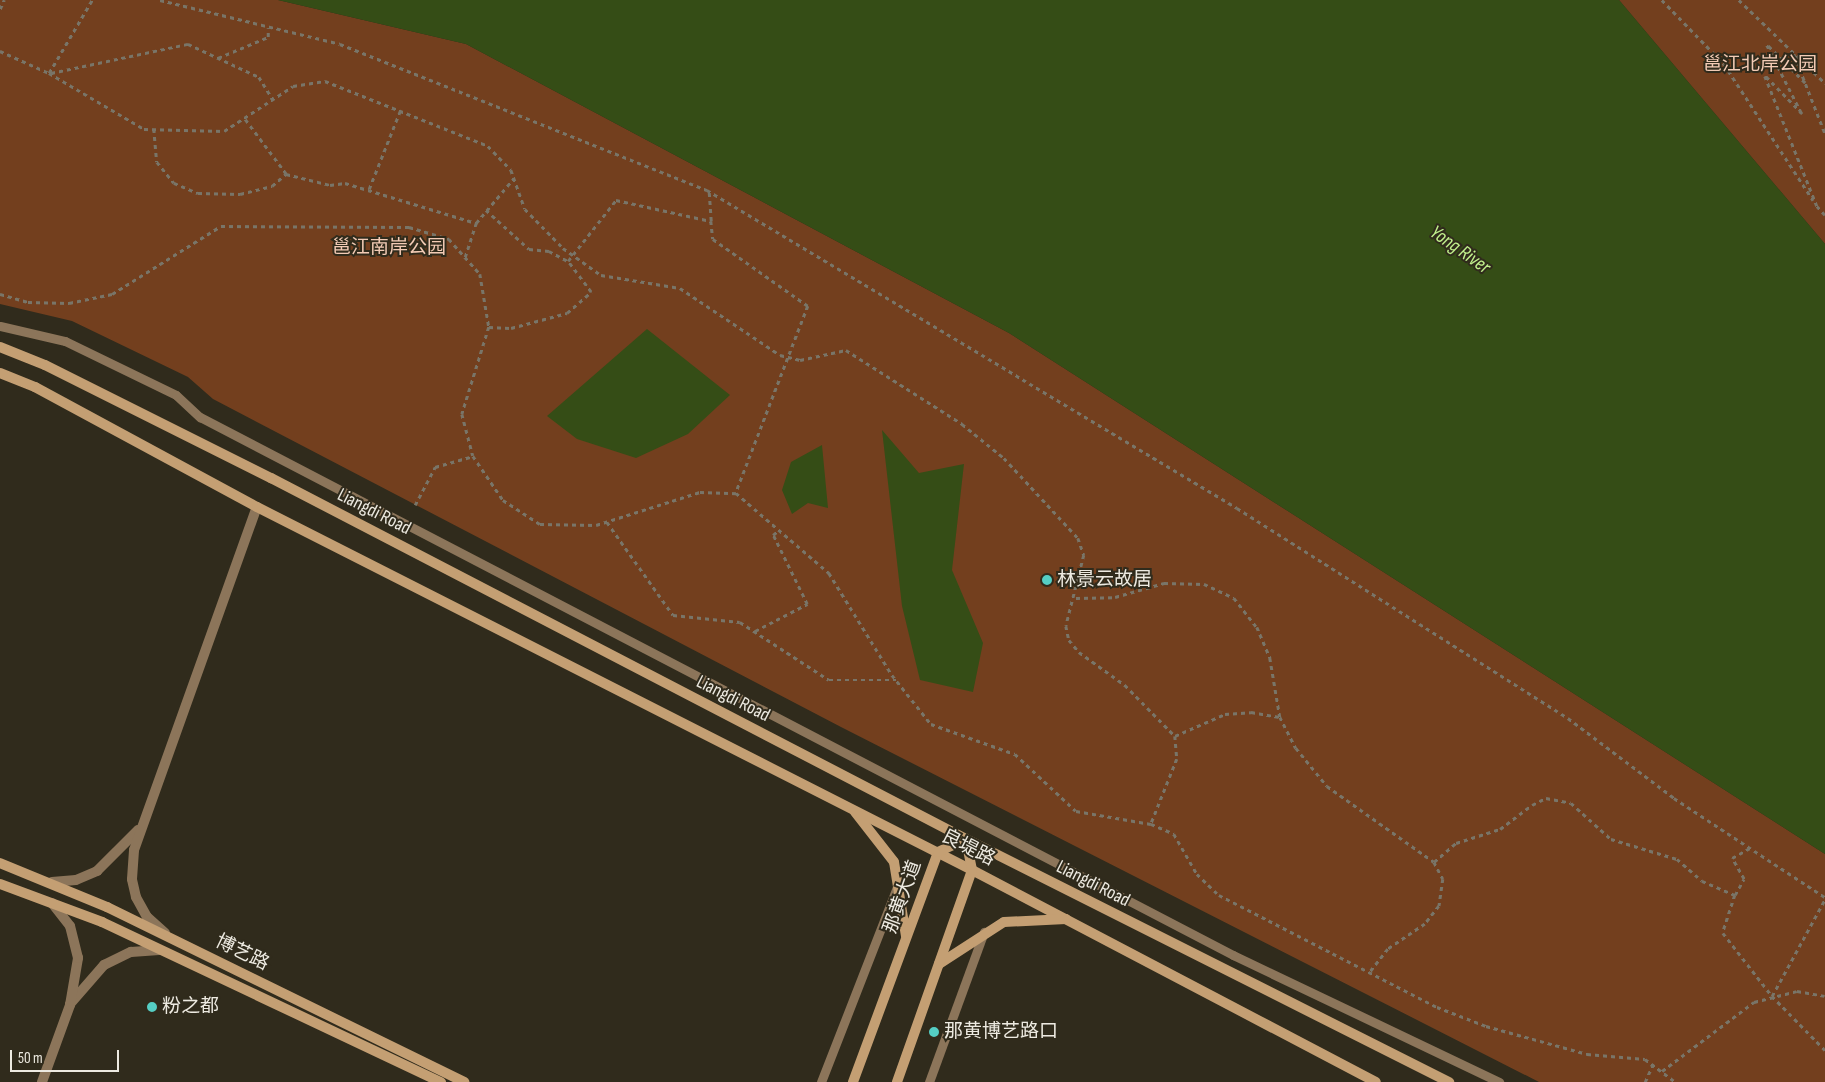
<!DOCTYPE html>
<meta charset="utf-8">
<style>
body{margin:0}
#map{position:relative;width:1825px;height:1082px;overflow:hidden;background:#302b1c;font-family:"Sofia Sans Condensed","Noto Sans SC",sans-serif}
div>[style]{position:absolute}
.green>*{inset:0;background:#733f1e}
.water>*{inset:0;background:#354d16}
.path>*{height:2.5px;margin-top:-1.25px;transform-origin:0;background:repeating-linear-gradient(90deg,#797568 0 4px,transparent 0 8px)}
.lane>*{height:9px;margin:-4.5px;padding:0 4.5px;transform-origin:4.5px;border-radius:4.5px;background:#8c755a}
.street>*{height:10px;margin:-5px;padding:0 5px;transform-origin:5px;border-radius:5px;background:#8c755a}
.secondary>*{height:10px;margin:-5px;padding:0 5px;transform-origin:5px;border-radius:5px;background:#c49f73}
.dots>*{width:14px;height:14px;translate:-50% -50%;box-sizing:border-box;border:2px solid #302b1c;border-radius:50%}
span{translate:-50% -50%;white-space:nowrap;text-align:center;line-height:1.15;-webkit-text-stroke:4px #302b1c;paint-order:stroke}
.park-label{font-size:19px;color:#f3cbb5}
.street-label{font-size:19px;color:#edeae1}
.poi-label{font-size:19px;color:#edeae1}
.left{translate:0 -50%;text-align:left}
.water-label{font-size:20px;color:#c1f08c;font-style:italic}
.scale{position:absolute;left:10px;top:1050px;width:109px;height:22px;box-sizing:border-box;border:2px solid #edeae1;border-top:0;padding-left:6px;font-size:15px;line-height:18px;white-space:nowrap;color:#edeae1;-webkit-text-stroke:4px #302b1c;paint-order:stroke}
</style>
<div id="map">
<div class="green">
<div style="clip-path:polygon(0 0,278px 0,466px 44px,1009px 333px,1825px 854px,1825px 1082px,1539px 1082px,841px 727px,213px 399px,188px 377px,72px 321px,0 304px)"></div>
<div style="clip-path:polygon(1619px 0,1825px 0,1825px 244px)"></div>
</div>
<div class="water">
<div style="clip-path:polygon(278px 0,1619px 0,1825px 244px,1825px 854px,1009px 333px,466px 44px)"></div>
<div style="clip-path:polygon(647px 329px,730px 395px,688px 434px,636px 458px,577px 439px,547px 416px)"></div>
<div style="clip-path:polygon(882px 430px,919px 473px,964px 464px,952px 570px,983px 643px,973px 692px,920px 680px,902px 606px)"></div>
<div style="clip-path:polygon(822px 445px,828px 508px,808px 503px,792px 514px,782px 490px,791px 462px)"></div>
</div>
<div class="path">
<div style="left:160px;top:0;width:185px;rotate:13.7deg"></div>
<div style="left:340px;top:44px;width:395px;rotate:21.7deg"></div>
<div style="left:707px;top:190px;width:618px;rotate:30.96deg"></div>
<div style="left:1237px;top:508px;width:392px;rotate:32.4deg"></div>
<div style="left:1568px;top:718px;width:133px;rotate:37deg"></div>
<div style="left:1674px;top:798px;width:181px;rotate:33.3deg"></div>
<div style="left:1662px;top:0;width:89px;rotate:45.9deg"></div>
<div style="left:1724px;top:64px;width:163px;rotate:56.8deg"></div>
<div style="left:1739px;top:0;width:120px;rotate:44deg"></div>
<div style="left:0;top:9px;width:10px;rotate:-66deg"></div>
<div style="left:0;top:51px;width:54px;rotate:24.2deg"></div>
<div style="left:49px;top:73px;width:110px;rotate:30.5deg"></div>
<div style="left:144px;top:129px;width:80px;rotate:1.4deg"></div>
<div style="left:224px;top:131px;width:82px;rotate:-33.1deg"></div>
<div style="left:293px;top:86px;width:32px;rotate:-9deg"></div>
<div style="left:325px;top:81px;width:175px;rotate:21.7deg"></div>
<div style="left:488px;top:146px;width:33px;rotate:46deg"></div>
<div style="left:511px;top:170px;width:41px;rotate:70.3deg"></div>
<div style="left:525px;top:209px;width:54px;rotate:45.7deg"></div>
<div style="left:563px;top:248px;width:47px;rotate:35.4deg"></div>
<div style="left:601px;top:275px;width:80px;rotate:9.3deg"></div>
<div style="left:680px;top:288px;width:120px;rotate:33.8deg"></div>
<div style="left:780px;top:355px;width:21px;rotate:14deg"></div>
<div style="left:800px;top:360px;width:47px;rotate:-12.3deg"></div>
<div style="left:846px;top:350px;width:138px;rotate:32.5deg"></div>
<div style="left:962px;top:424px;width:54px;rotate:39deg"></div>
<div style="left:1004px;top:458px;width:109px;rotate:47.2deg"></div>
<div style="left:1078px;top:538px;width:18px;rotate:71deg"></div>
<div style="left:1084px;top:555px;width:73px;rotate:104.2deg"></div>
<div style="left:1066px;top:626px;width:14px;rotate:78deg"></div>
<div style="left:1069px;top:640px;width:16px;rotate:50deg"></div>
<div style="left:1079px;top:652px;width:57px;rotate:35.7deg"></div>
<div style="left:1125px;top:685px;width:71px;rotate:45.6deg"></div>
<div style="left:1175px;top:736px;width:23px;rotate:85deg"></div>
<div style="left:1177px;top:759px;width:70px;rotate:111.8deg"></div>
<div style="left:1794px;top:54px;width:85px;rotate:68.6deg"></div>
<div style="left:218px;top:58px;width:54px;rotate:-22.8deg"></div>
<div style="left:268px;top:37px;width:9px;rotate:-90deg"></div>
<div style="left:49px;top:73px;width:85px;rotate:-59.5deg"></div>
<div style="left:51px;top:73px;width:140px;rotate:-12deg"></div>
<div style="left:188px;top:44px;width:78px;rotate:24.9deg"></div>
<div style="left:259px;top:77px;width:26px;rotate:58deg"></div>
<div style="left:1805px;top:83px;width:54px;rotate:-135deg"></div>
<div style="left:1767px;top:45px;width:77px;rotate:63.1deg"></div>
<div style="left:1802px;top:114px;width:53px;rotate:-134.2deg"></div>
<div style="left:1765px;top:76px;width:140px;rotate:68.2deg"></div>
<div style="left:154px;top:129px;width:33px;rotate:85deg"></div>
<div style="left:157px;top:162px;width:27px;rotate:51deg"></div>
<div style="left:174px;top:183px;width:26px;rotate:23deg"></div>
<div style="left:198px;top:193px;width:42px;rotate:1.4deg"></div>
<div style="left:240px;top:194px;width:33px;rotate:-14deg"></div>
<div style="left:272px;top:186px;width:18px;rotate:-41deg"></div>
<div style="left:286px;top:174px;width:70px;rotate:-126.9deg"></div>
<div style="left:286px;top:174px;width:45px;rotate:14deg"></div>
<div style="left:330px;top:185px;width:15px;rotate:-8deg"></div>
<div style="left:345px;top:183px;width:137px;rotate:17deg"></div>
<div style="left:476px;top:223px;width:59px;rotate:-49.8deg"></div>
<div style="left:369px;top:189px;width:84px;rotate:-68.3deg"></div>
<div style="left:1817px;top:206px;width:12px;rotate:48deg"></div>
<div style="left:486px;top:210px;width:58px;rotate:42.2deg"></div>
<div style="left:529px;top:249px;width:20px;rotate:6deg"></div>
<div style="left:549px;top:251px;width:21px;rotate:28deg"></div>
<div style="left:568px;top:261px;width:78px;rotate:-51.8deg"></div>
<div style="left:616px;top:200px;width:97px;rotate:12.5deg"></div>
<div style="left:711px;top:221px;width:30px;rotate:-94deg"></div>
<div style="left:711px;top:221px;width:18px;rotate:84deg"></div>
<div style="left:713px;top:239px;width:116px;rotate:35.2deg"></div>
<div style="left:808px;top:306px;width:200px;rotate:111.1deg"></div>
<div style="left:465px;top:257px;width:36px;rotate:-72deg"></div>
<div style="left:0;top:294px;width:29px;rotate:16deg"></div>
<div style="left:28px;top:302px;width:41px;rotate:1.4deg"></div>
<div style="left:69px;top:303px;width:44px;rotate:-11.8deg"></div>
<div style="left:112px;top:294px;width:128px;rotate:-32deg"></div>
<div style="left:221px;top:226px;width:188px;rotate:0.3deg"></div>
<div style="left:409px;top:227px;width:42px;rotate:16.7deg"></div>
<div style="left:449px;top:239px;width:47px;rotate:48.5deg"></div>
<div style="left:480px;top:274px;width:54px;rotate:80.4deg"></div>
<div style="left:489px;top:327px;width:91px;rotate:107.2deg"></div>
<div style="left:462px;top:414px;width:43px;rotate:75.3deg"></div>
<div style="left:473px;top:456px;width:53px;rotate:55.7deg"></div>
<div style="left:503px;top:500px;width:44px;rotate:33deg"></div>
<div style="left:540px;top:524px;width:56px;rotate:1deg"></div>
<div style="left:596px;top:525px;width:109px;rotate:-17.6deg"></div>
<div style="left:700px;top:492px;width:36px;rotate:2deg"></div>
<div style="left:736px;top:493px;width:123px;rotate:40.7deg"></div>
<div style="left:829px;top:573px;width:120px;rotate:58.3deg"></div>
<div style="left:892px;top:675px;width:63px;rotate:51.5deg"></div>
<div style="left:931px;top:724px;width:89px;rotate:19.7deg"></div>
<div style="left:1015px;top:754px;width:83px;rotate:43.1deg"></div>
<div style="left:1076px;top:811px;width:76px;rotate:9.8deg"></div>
<div style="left:1151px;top:824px;width:25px;rotate:23deg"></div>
<div style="left:1174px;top:834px;width:46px;rotate:60.1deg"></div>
<div style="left:1197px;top:874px;width:30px;rotate:44deg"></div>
<div style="left:1219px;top:895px;width:245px;rotate:27.2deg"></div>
<div style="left:1437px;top:1007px;width:53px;rotate:21.2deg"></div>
<div style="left:1486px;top:1026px;width:105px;rotate:15.5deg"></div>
<div style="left:1587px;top:1054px;width:58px;rotate:4.9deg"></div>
<div style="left:1645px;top:1059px;width:39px;rotate:37deg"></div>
<div style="left:489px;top:327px;width:22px;rotate:3deg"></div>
<div style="left:511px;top:328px;width:58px;rotate:-15deg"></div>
<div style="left:567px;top:313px;width:32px;rotate:-41deg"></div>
<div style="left:591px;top:292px;width:39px;rotate:-127deg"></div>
<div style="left:415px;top:505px;width:43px;rotate:-62.2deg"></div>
<div style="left:435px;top:467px;width:40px;rotate:-16deg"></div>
<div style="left:607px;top:522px;width:114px;rotate:54.6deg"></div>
<div style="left:673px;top:615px;width:67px;rotate:6deg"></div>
<div style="left:740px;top:622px;width:106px;rotate:33.1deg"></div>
<div style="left:829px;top:680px;width:67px"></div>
<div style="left:1076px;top:598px;width:39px;rotate:-1deg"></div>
<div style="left:1115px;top:597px;width:51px;rotate:-15.9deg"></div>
<div style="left:1164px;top:583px;width:40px;rotate:1.4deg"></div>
<div style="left:1204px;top:584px;width:33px;rotate:25deg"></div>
<div style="left:1234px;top:598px;width:37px;rotate:52deg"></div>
<div style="left:1257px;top:627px;width:34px;rotate:67deg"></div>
<div style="left:1270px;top:658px;width:60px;rotate:80.4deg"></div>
<div style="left:1280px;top:717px;width:35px;rotate:63deg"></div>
<div style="left:1296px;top:748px;width:49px;rotate:50.8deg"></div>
<div style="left:1327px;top:786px;width:131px;rotate:35.4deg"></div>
<div style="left:1434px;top:862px;width:19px;rotate:62deg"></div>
<div style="left:1443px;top:879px;width:27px;rotate:98deg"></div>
<div style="left:1439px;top:906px;width:23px;rotate:128deg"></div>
<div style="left:1425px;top:924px;width:45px;rotate:146deg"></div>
<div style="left:1388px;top:949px;width:31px;rotate:128deg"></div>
<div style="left:755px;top:631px;width:59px;rotate:-27.4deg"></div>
<div style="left:807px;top:604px;width:77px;rotate:-116.2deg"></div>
<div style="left:773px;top:535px;width:8px;rotate:-40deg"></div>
<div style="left:1175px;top:736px;width:55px;rotate:-23.7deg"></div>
<div style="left:1225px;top:714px;width:26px;rotate:-4deg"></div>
<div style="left:1251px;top:712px;width:29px;rotate:10deg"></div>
<div style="left:1434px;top:862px;width:29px;rotate:-41deg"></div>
<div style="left:1456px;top:843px;width:46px;rotate:-17.7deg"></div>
<div style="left:1500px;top:829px;width:40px;rotate:-37deg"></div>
<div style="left:1532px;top:805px;width:16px;rotate:-27deg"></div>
<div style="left:1546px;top:798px;width:25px;rotate:11deg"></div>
<div style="left:1571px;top:803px;width:54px;rotate:42deg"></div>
<div style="left:1611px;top:839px;width:69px;rotate:16.9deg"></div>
<div style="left:1677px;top:859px;width:33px;rotate:41deg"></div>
<div style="left:1702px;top:881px;width:36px;rotate:23deg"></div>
<div style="left:1735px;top:895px;width:40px;rotate:108deg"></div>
<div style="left:1723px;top:933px;width:80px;rotate:52.1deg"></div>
<div style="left:1772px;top:996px;width:76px;rotate:45.5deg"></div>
<div style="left:1735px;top:895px;width:18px;rotate:-61deg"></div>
<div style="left:1744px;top:879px;width:24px;rotate:-120deg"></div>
<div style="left:1732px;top:858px;width:21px;rotate:-29deg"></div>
<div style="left:1772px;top:996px;width:111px;rotate:-61.3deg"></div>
<div style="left:1662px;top:1071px;width:115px;rotate:-36.9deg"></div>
<div style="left:1754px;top:1002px;width:44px;rotate:-14.3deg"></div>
<div style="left:1797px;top:991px;width:28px;rotate:10deg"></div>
<div style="left:1645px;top:1082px;width:20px;rotate:-66deg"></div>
</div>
<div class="lane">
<div style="left:0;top:326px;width:67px;rotate:13deg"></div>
<div style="left:65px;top:341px;width:123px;rotate:25.9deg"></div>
<div style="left:176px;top:395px;width:33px;rotate:43deg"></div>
<div style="left:200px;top:417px;width:1165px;rotate:27.51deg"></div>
<div style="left:1233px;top:955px;width:295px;rotate:25.5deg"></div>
<div style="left:821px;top:1082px;width:212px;rotate:-68.7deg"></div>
<div style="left:929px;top:1082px;width:160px;rotate:-69.9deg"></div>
</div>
<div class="street">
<div style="left:52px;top:882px;width:24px;rotate:-5deg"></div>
<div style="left:76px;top:880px;width:23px;rotate:-23deg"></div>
<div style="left:97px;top:871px;width:58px;rotate:-45deg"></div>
<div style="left:165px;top:933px;width:24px;rotate:-138deg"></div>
<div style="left:147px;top:917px;width:23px;rotate:-119deg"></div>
<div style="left:136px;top:897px;width:18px;rotate:-103deg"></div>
<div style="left:132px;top:879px;width:29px;rotate:-86deg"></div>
<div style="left:134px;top:850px;width:364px;rotate:-70.3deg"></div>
<div style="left:70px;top:1004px;width:52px;rotate:-48.9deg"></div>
<div style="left:104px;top:965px;width:30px;rotate:-26deg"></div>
<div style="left:131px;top:952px;width:28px;rotate:-4deg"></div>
<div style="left:42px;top:1082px;width:82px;rotate:-70deg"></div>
<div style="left:70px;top:1005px;width:48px;rotate:-80.3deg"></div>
<div style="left:78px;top:958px;width:33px;rotate:-104deg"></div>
<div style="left:70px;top:926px;width:29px;rotate:-128deg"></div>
</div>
<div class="secondary">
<div style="left:0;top:347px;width:48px;rotate:21.8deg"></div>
<div style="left:45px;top:365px;width:253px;rotate:26.6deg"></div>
<div style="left:271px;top:478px;width:783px;rotate:27.45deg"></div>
<div style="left:966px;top:839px;width:541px;rotate:26.71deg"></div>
<div style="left:0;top:373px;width:38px;rotate:22deg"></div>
<div style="left:35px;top:387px;width:252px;rotate:28.4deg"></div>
<div style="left:257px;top:507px;width:802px;rotate:26.92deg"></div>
<div style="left:972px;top:870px;width:456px;rotate:27.7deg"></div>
<div style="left:855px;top:812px;width:63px;rotate:52deg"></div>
<div style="left:894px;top:862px;width:75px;rotate:80.8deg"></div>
<div style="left:0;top:863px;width:116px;rotate:22.4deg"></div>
<div style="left:107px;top:907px;width:398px;rotate:26.1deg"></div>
<div style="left:0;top:884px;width:109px;rotate:20.4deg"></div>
<div style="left:102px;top:922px;width:375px;rotate:25.3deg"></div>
<div style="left:939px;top:964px;width:77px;rotate:-32.9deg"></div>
<div style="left:1004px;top:922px;width:62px;rotate:-2.8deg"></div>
<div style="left:853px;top:1082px;width:245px;rotate:-69.7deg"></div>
<div style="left:938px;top:852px;width:31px;rotate:-25deg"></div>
<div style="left:897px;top:1082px;width:225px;rotate:-70.5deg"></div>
<div style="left:972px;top:870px;width:32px;rotate:-101deg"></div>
</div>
<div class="dots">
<div style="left:1047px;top:580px;background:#55cec4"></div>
<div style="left:152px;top:1007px;background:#55cec4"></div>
<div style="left:934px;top:1032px;background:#55cec4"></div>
</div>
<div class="park-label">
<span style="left:1760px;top:65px">邕江北岸公园</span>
<span style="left:389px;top:248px">邕江南岸公园</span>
</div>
<div class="street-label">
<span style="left:374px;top:512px;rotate:27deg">Liangdi Road</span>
<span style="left:733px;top:699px;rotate:27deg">Liangdi Road</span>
<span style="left:968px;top:848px;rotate:27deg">良堤路</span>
<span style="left:1093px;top:884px;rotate:27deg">Liangdi Road</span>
<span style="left:903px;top:897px;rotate:-70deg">那黄大道</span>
<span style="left:242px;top:953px;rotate:26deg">博艺路</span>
</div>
<div class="poi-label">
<span class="left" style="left:1057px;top:580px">林景云故居</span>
<span class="left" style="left:162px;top:1007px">粉之都</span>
<span class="left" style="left:944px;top:1032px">那黄博艺路口</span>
</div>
<div class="water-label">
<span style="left:1460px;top:250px;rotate:35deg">Yong River</span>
</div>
<div class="scale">50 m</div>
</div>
